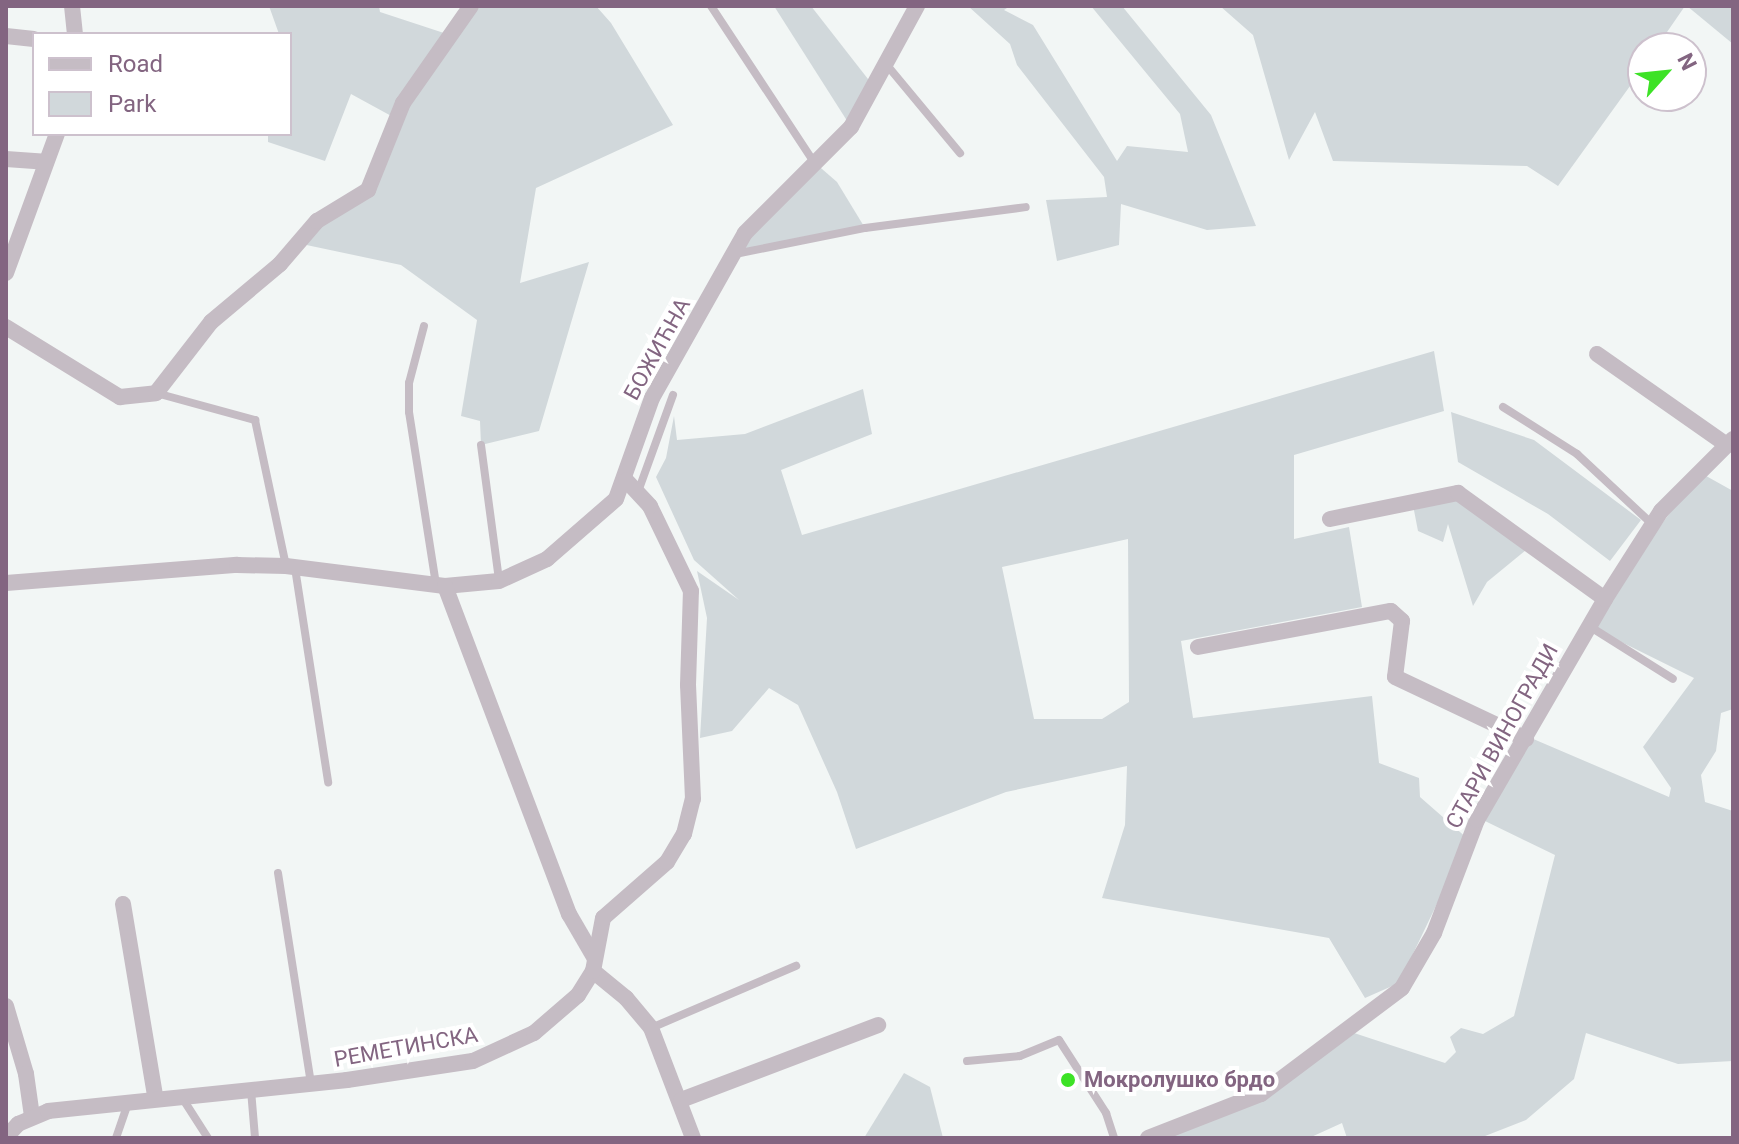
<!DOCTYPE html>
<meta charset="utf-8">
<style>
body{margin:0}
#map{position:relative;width:1739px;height:1144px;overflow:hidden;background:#f2f6f5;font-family:Roboto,sans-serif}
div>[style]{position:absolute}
.green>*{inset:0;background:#d1d8db}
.lane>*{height:8px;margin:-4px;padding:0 4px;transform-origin:4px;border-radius:4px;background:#c5bcc4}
.street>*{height:16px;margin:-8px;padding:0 8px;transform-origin:8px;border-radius:8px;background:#c5bcc4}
.dots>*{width:22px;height:22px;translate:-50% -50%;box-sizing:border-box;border:4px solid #fff;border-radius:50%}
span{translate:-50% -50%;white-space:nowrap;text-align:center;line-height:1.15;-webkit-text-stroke:8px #fff;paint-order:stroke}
.street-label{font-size:22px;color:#836581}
.poi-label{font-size:22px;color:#836581;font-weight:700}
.left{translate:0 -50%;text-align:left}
.frame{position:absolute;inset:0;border:8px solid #836581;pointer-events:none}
.legend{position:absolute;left:32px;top:32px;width:260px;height:104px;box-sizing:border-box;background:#fff;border:2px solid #cdc1cd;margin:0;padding:10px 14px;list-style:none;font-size:24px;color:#836581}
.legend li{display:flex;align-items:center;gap:16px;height:40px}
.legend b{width:40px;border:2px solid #cdc1cd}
.north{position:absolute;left:1627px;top:32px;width:80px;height:80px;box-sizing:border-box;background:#fff;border:2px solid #cdc1cd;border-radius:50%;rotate:63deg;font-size:22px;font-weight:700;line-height:32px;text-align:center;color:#836581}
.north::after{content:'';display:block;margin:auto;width:28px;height:36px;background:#3de226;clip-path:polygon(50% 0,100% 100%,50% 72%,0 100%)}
</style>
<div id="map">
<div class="green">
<div style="clip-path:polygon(269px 6px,379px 6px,380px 12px,450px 35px,471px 6px,596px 6px,611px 23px,673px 125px,536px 188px,520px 283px,589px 262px,539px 431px,481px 445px,480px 421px,461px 416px,477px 320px,401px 265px,297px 243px,354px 202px,395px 118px,351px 94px,325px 161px,268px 142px,268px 134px,290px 134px,290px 34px,279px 34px)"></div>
<div style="clip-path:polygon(774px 6px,811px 6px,875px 88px,851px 127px)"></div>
<div style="clip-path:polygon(968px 6px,1010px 6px,1004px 10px,1033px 25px,1117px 161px,1127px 146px,1188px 152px,1180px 114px,1091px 6px,1122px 6px,1211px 115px,1256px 226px,1207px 230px,1121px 204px,1119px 245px,1057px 261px,1046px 200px,1107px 197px,1104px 177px,1017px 65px,1010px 44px)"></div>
<div style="clip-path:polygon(1220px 6px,1685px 6px,1656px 48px,1643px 48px,1643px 68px,1558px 186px,1527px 166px,1333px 161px,1315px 112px,1289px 160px,1253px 35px)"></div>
<div style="clip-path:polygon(1687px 6px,1733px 6px,1733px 44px)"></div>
<div style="clip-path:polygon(814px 162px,837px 182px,865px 228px,735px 254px)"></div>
<div style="clip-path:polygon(evenodd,1434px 351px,1444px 411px,1294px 455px,1294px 539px,1349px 527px,1362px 607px,1181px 641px,1193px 718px,1372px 696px,1379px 763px,1419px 778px,1420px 797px,1468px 839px,1399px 983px,1365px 998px,1329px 938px,1102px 898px,1125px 825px,1127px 766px,1006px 792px,856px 849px,837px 792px,798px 705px,769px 688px,732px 731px,700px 738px,707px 618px,697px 571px,739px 600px,694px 560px,656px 477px,666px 458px,674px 416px,677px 440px,745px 434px,863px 389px,872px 434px,781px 470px,802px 535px,1434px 351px,1128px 539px,1129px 702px,1102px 719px,1034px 719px,1002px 567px,1128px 539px)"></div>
<div style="clip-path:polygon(1451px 412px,1534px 440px,1641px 520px,1610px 561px,1548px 514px,1458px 462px)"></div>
<div style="clip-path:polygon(1699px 472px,1733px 491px,1733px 709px,1721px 713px,1716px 751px,1701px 775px,1705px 802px,1733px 811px,1733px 1061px,1678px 1064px,1586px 1033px,1574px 1079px,1526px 1120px,1480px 1138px,1347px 1138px,1342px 1123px,1309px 1138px,1136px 1138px,1229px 1106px,1348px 1031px,1445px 1063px,1456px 1052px,1450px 1037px,1461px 1028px,1483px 1034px,1514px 1016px,1555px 855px,1485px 821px,1531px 738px,1669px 797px,1671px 788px,1643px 747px,1694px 678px,1589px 626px)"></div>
<div style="clip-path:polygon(1452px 493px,1526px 550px,1487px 582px,1473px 606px,1448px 524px,1443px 542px,1418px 531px,1412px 500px)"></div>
<div style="clip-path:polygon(904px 1073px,930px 1087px,943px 1138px,864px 1138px)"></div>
</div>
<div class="lane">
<div style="left:711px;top:6px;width:187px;rotate:56.6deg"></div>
<div style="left:886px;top:64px;width:116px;rotate:50.3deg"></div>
<div style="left:735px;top:254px;width:133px;rotate:-11.3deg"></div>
<div style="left:865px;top:228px;width:162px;rotate:-7.4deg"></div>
<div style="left:424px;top:326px;width:59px;rotate:104.7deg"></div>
<div style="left:409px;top:383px;width:29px;rotate:90deg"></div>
<div style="left:409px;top:412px;width:175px;rotate:81.1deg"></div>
<div style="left:156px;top:393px;width:103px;rotate:15.3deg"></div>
<div style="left:255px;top:420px;width:149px;rotate:78deg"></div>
<div style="left:1503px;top:407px;width:88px;rotate:32.4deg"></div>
<div style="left:1577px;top:454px;width:103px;rotate:43deg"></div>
<div style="left:481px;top:445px;width:136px;rotate:82.4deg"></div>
<div style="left:639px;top:489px;width:100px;rotate:-70.1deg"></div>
<div style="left:295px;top:568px;width:217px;rotate:81.2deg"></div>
<div style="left:1589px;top:626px;width:99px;rotate:32.2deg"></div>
<div style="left:278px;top:873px;width:213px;rotate:81.1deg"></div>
<div style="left:651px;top:1028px;width:158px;rotate:-23.2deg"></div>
<div style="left:967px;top:1061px;width:53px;rotate:-5.4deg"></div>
<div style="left:1020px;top:1056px;width:42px;rotate:-22.3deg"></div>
<div style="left:1059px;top:1040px;width:87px;rotate:57.2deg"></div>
<div style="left:1106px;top:1113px;width:26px;rotate:72deg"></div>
<div style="left:251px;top:1090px;width:48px;rotate:85.2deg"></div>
<div style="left:181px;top:1096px;width:50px;rotate:57.3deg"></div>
<div style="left:116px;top:1138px;width:39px;rotate:-71deg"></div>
</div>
<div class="street">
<div style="left:72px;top:6px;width:28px;rotate:84deg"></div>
<div style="left:6px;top:36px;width:28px;rotate:6deg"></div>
<div style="left:6px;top:159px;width:39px;rotate:4deg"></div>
<div style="left:6px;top:273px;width:148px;rotate:-69.9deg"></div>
<div style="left:6px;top:327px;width:134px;rotate:31.6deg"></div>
<div style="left:120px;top:397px;width:36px;rotate:-6deg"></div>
<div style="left:156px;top:393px;width:90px;rotate:-52.2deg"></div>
<div style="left:211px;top:322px;width:90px;rotate:-40deg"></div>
<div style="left:280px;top:264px;width:57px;rotate:-49.3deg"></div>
<div style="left:317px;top:221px;width:60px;rotate:-31.3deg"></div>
<div style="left:368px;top:190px;width:94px;rotate:-68.1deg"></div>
<div style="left:403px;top:103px;width:118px;rotate:-55deg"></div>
<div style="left:1597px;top:354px;width:159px;rotate:35deg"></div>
<div style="left:1330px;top:519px;width:131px;rotate:-11.5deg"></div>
<div style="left:1458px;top:493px;width:181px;rotate:35.8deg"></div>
<div style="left:6px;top:583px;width:232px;rotate:-4.5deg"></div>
<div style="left:237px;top:565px;width:49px;rotate:1.2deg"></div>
<div style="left:286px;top:566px;width:160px;rotate:7.2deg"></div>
<div style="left:445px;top:586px;width:54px;rotate:-5.3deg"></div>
<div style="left:499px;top:581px;width:53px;rotate:-24.6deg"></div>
<div style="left:547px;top:559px;width:91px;rotate:-41deg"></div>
<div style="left:616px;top:499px;width:107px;rotate:-70.4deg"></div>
<div style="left:652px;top:398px;width:189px;rotate:-60.6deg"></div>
<div style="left:745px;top:233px;width:150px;rotate:-45deg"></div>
<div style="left:851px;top:127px;width:138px;rotate:-61.4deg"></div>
<div style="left:445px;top:586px;width:351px;rotate:69.3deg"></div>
<div style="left:569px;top:914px;width:50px;rotate:59.8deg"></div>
<div style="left:1198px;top:647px;width:196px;rotate:-10.6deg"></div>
<div style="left:1391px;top:611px;width:15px;rotate:42deg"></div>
<div style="left:1402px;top:621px;width:56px;rotate:97.1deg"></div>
<div style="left:1395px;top:677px;width:145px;rotate:25.3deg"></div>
<div style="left:123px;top:904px;width:195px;rotate:80.5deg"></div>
<div style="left:593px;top:971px;width:43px;rotate:39.3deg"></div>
<div style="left:626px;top:998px;width:39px;rotate:50deg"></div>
<div style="left:651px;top:1028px;width:118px;rotate:69.1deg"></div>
<div style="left:6px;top:1006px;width:71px;rotate:73.6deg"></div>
<div style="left:26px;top:1074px;width:42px;rotate:81.9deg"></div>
<div style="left:681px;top:1100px;width:211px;rotate:-20.8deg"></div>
<div style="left:6px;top:1137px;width:18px;rotate:-47deg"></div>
<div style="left:18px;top:1124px;width:33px;rotate:-23deg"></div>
<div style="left:48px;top:1111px;width:301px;rotate:-5.9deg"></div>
<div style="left:347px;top:1080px;width:127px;rotate:-8.6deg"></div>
<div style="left:473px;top:1061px;width:67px;rotate:-24.7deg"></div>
<div style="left:534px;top:1033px;width:58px;rotate:-40.8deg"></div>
<div style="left:578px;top:995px;width:28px;rotate:-58deg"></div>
<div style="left:593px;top:971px;width:54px;rotate:-79.3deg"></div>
<div style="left:603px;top:918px;width:85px;rotate:-41.2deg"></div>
<div style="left:667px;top:862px;width:33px;rotate:-59deg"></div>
<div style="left:684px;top:834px;width:36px;rotate:-76deg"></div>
<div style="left:693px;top:799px;width:114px;rotate:-92.5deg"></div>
<div style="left:688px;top:685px;width:94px;rotate:-88.2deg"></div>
<div style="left:691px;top:591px;width:94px;rotate:-115.8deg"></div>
<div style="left:650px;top:506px;width:35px;rotate:-133deg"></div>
<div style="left:1148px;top:1138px;width:121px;rotate:-21.3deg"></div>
<div style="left:1261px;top:1094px;width:176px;rotate:-36.9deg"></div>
<div style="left:1402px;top:988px;width:64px;rotate:-59.8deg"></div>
<div style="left:1434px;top:933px;width:121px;rotate:-69.2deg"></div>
<div style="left:1477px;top:820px;width:255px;rotate:-59.9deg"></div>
<div style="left:1605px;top:599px;width:104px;rotate:-57.5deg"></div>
<div style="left:1661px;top:511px;width:102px;rotate:-45deg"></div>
</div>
<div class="dots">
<div style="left:1068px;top:1080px;background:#3de226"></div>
</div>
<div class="street-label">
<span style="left:657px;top:349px;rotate:-61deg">БОЖИЋНА</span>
<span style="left:1502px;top:736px;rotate:-61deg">СТАРИ ВИНОГРАДИ</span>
<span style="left:406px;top:1047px;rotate:-10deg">РЕМЕТИНСКА</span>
</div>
<div class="poi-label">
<span class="left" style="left:1084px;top:1080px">Мокролушко брдо</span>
</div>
<div class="frame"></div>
<ul class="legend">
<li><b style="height:10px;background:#c5bcc4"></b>Road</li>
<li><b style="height:22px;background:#d1d8db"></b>Park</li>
</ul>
<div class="north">N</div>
</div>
